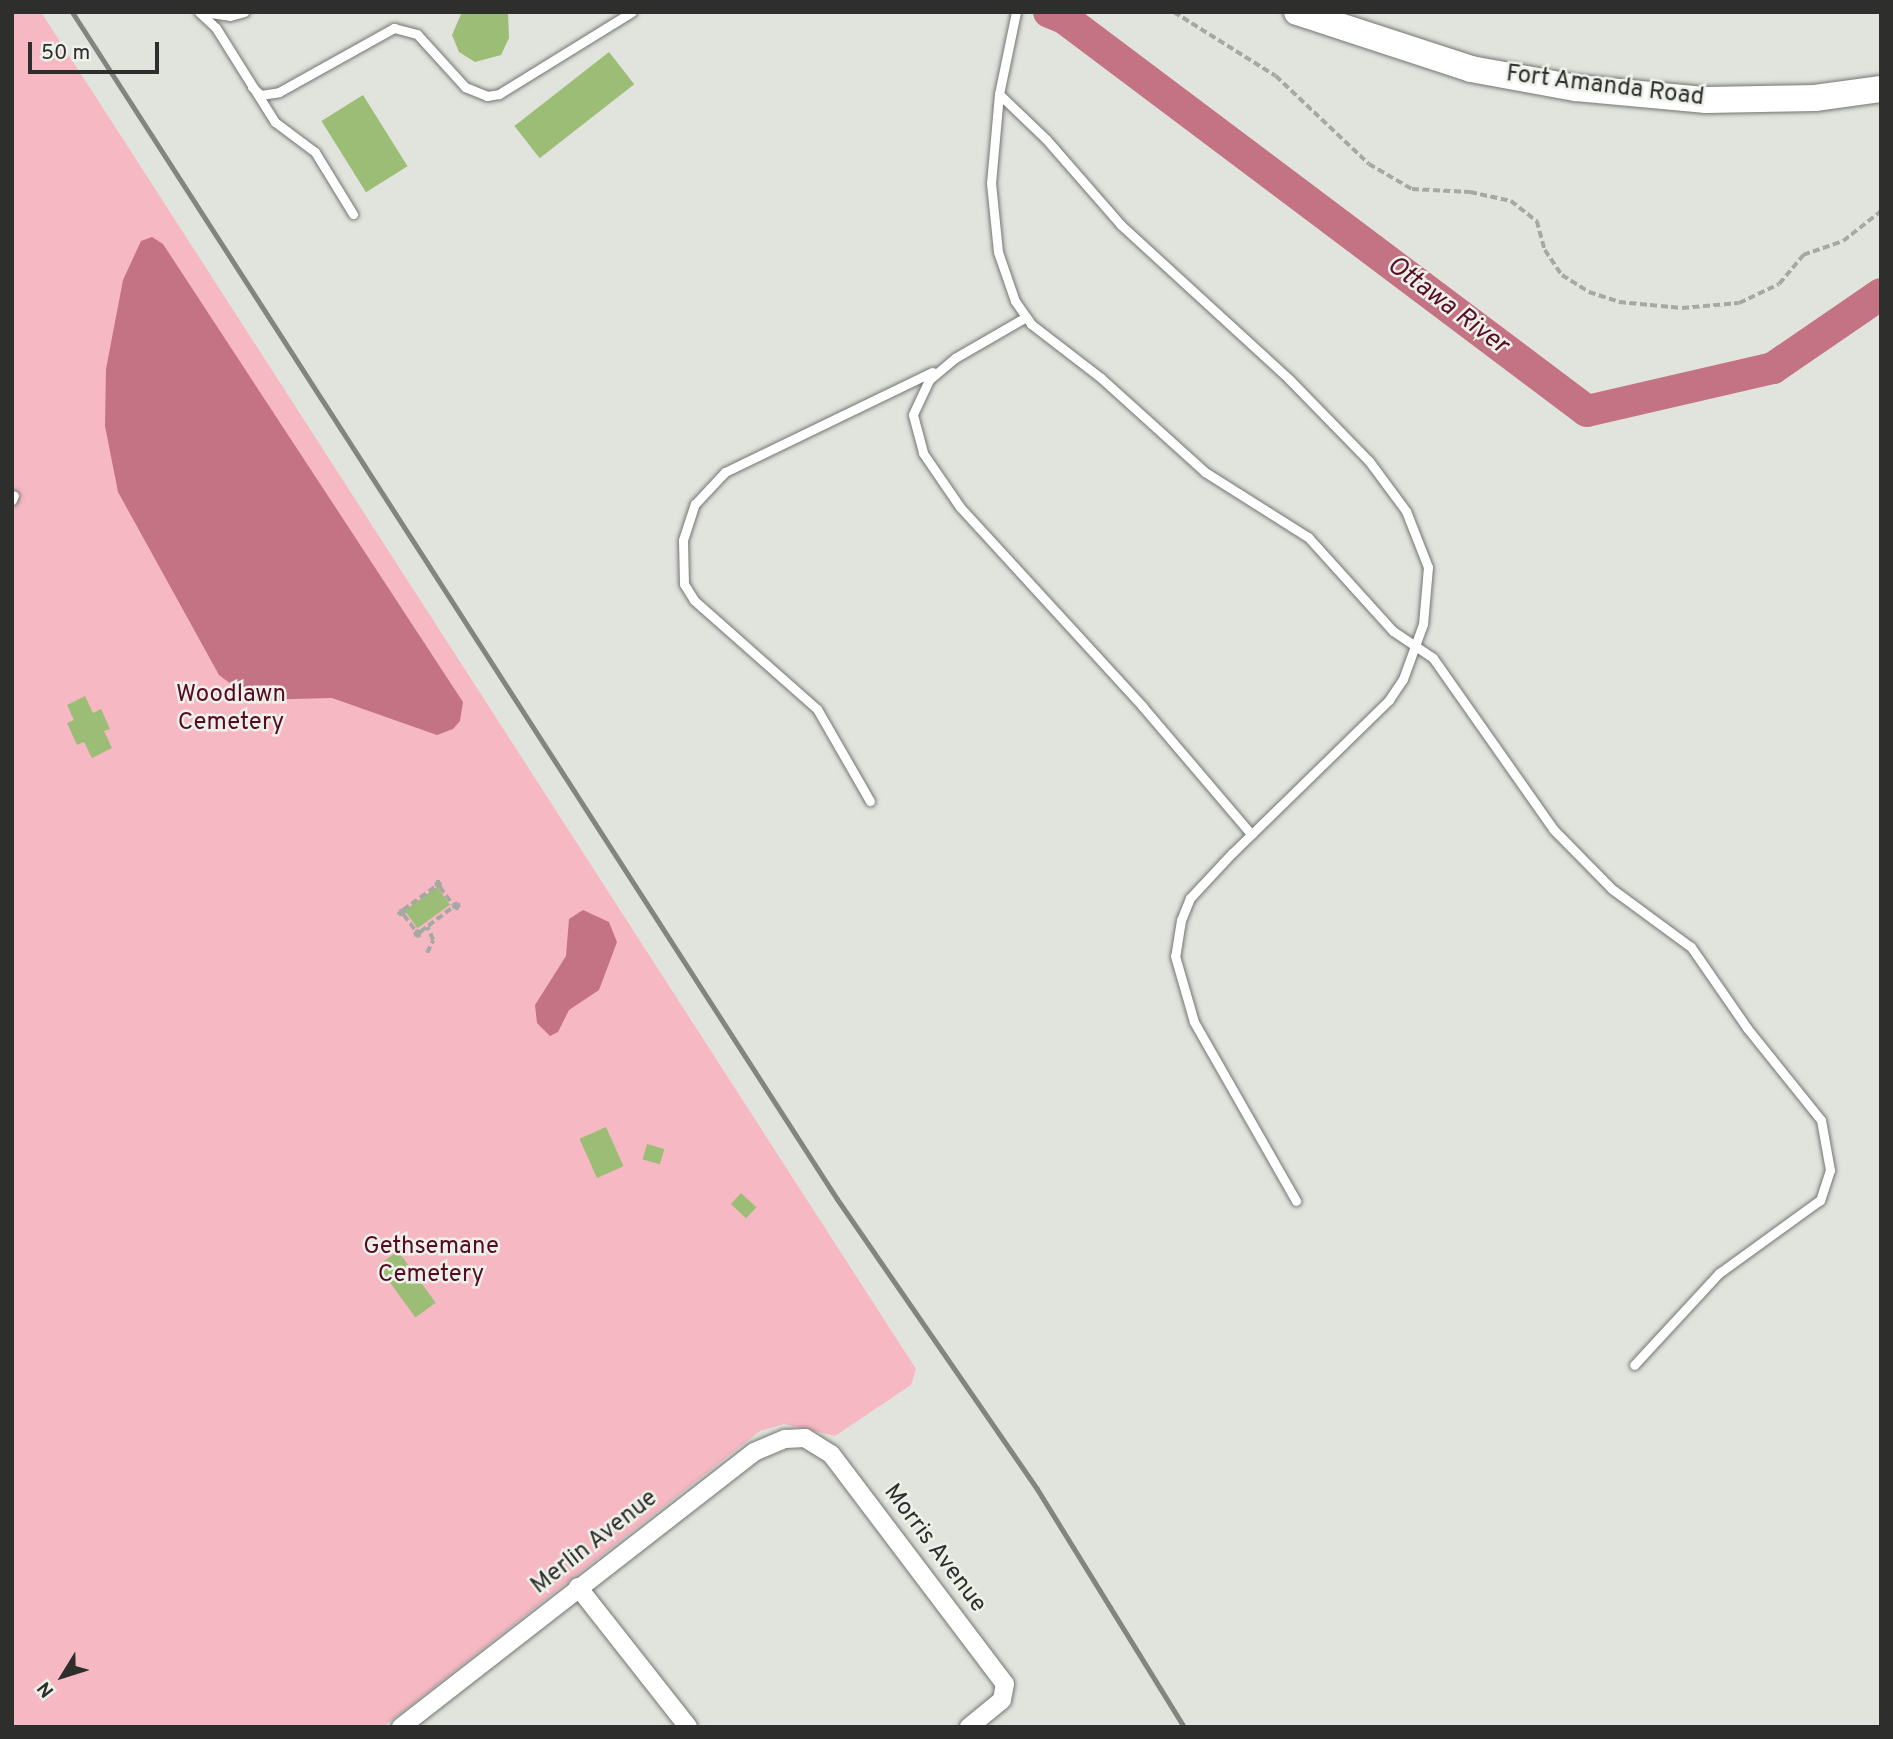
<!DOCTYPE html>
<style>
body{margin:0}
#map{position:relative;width:1893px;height:1739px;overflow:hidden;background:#e1e4dd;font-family:Overpass,sans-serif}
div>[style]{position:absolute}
.green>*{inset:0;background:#f6b8c3}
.water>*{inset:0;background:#c47384}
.river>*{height:32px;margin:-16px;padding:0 16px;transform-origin:16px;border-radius:16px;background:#c47384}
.building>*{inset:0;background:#9cbd75;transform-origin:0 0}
.path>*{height:3.5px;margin-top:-1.75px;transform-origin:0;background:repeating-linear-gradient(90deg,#a6a8a3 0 7px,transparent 0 10.5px)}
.roads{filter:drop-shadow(0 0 2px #737670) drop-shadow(0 0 2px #737670)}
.lane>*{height:9px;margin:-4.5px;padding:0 4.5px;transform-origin:4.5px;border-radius:4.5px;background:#fff}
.street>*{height:18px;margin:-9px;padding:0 9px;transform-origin:9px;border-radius:9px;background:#fff}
.secondary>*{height:26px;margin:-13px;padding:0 13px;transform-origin:13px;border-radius:13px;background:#fff}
.rail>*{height:5px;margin:-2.5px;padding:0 2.5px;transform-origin:2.5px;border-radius:2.5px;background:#828480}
span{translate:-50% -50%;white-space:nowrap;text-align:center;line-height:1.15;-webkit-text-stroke:5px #eef1ea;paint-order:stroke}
.street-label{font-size:24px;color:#2e2f2d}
.park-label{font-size:24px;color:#560b25}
.water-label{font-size:26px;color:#580d27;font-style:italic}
.frame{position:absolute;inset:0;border:14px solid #2e2f2d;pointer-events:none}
.north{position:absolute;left:28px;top:1641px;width:70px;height:70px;-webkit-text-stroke:5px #eef1ea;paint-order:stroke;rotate:232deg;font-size:19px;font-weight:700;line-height:28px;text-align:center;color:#2e2f2d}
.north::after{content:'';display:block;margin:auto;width:24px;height:32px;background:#2e2f2d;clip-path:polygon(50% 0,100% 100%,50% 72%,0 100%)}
.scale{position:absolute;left:28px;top:42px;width:131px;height:32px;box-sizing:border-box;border:4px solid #2e2f2d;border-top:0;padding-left:9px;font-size:21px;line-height:24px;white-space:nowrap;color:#2e2f2d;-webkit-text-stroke:5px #eef1ea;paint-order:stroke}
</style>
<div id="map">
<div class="green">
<div style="clip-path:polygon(12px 12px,41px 12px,916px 1369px,911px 1385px,835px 1436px,784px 1424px,760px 1431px,383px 1727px,12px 1727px)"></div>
</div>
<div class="water">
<div style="clip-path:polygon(152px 237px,163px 244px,463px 702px,460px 721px,453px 729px,437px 735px,332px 698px,252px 700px,219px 675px,118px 492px,105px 426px,106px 369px,123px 280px,141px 241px)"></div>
<div style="clip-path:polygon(583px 910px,609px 922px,617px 942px,599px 990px,569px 1010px,558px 1032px,550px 1036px,537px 1023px,535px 1005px,566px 956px,569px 919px)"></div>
</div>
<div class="river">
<div style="left:1049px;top:12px;width:16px;rotate:22deg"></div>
<div style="left:1064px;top:18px;width:654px;rotate:36.92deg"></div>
<div style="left:1587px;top:411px;width:191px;rotate:-13deg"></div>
<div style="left:1773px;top:368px;width:131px;rotate:-34.4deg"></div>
</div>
<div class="building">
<div style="clip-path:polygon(462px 12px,508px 12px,509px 38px,501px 55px,475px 62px,459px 52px,452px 35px)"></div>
<div style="left:609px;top:52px;width:41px;height:120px;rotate:52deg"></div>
<div style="left:363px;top:95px;width:84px;height:49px;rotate:58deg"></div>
<div style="clip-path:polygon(85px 696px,93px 713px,101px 709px,110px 729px,104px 731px,112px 748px,92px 758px,84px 742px,77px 745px,67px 723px,74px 720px,67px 705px)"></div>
<div style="left:437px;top:887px;width:22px;height:40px;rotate:54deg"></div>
<div style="left:606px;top:1127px;width:43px;height:29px;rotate:66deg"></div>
<div style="left:647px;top:1144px;width:18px;height:16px;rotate:16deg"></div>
<div style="left:741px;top:1193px;width:21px;height:15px;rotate:43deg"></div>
<div style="left:398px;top:1251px;width:64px;height:25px;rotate:54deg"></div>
</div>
<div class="path">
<div style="left:1174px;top:12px;width:120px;rotate:32.1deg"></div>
<div style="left:1276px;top:76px;width:128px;rotate:43.4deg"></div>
<div style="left:1369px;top:164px;width:50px;rotate:30.2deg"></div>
<div style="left:1412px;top:189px;width:58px;rotate:3deg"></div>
<div style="left:1470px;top:192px;width:42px;rotate:12.4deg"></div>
<div style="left:1511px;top:201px;width:33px;rotate:38deg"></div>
<div style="left:1537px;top:221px;width:30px;rotate:75deg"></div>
<div style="left:1545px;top:250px;width:30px;rotate:56deg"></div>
<div style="left:1562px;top:275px;width:32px;rotate:32deg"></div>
<div style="left:1589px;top:292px;width:32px;rotate:18deg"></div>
<div style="left:1619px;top:302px;width:63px;rotate:5.4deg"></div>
<div style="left:1682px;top:308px;width:57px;rotate:-5deg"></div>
<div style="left:1739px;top:303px;width:44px;rotate:-25.4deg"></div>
<div style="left:1779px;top:284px;width:38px;rotate:-50deg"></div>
<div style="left:1803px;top:255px;width:42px;rotate:-19.3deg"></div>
<div style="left:1843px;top:241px;width:48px;rotate:-38.3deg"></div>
<div style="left:436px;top:882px;width:4px"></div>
<div style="left:440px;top:882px;width:5px;rotate:90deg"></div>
<div style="left:440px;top:887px;width:3px;rotate:180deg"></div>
<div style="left:437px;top:887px;width:5px;rotate:-101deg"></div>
<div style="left:440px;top:887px;width:22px;rotate:54deg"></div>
<div style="left:458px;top:903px;width:5px;rotate:79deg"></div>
<div style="left:459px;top:908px;width:4px;rotate:166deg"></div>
<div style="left:455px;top:909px;width:4px;rotate:-117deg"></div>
<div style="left:453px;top:905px;width:5px;rotate:-22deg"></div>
<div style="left:403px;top:910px;width:41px;rotate:-36deg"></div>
<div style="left:403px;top:910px;width:4px;rotate:63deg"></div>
<div style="left:405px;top:914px;width:6px;rotate:171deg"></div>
<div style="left:399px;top:915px;width:3px;rotate:-90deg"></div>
<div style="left:399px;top:912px;width:4px;rotate:-27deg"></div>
<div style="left:404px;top:915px;width:20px;rotate:53deg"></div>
<div style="left:419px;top:931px;width:4px;rotate:63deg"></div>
<div style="left:421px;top:935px;width:5px;rotate:158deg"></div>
<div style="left:416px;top:937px;width:5px;rotate:-101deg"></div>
<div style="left:415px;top:932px;width:4px;rotate:-14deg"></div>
<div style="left:420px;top:932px;width:41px;rotate:-37.1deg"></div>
<div style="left:427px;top:953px;width:14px;rotate:-65deg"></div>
<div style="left:433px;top:940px;width:14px;rotate:-115deg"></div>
</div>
<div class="roads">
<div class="lane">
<div style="left:199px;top:12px;width:23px;rotate:43deg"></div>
<div style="left:216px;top:28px;width:111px;rotate:57.9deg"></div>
<div style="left:275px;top:122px;width:50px;rotate:36.9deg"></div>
<div style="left:315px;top:152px;width:73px;rotate:58.5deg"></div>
<div style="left:203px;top:12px;width:27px;rotate:8deg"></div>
<div style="left:230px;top:16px;width:15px;rotate:-16deg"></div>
<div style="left:1016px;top:12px;width:84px;rotate:101.7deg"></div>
<div style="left:999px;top:94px;width:65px;rotate:43.8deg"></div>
<div style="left:1046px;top:139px;width:114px;rotate:48.9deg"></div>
<div style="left:1121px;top:225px;width:228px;rotate:42.5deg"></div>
<div style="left:1289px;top:379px;width:115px;rotate:45.7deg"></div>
<div style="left:1369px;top:461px;width:62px;rotate:53.5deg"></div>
<div style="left:1406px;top:511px;width:60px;rotate:68.6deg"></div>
<div style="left:1428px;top:567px;width:57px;rotate:95deg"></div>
<div style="left:1423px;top:624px;width:59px;rotate:110deg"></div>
<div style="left:1403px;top:679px;width:25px;rotate:124deg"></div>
<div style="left:1389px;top:700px;width:219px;rotate:135.7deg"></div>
<div style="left:1232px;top:853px;width:62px;rotate:133deg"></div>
<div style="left:1190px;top:898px;width:24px;rotate:112deg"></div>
<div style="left:1181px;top:920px;width:36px;rotate:99deg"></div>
<div style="left:1175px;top:956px;width:69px;rotate:73.9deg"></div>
<div style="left:1194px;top:1022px;width:206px;rotate:60.3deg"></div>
<div style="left:252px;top:87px;width:12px;rotate:42deg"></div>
<div style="left:261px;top:95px;width:18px;rotate:-9deg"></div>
<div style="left:279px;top:92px;width:132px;rotate:-29.1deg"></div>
<div style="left:394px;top:28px;width:24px;rotate:15deg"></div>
<div style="left:417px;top:34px;width:72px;rotate:47.8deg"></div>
<div style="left:465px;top:87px;width:24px;rotate:22deg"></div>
<div style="left:487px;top:96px;width:12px;rotate:-9deg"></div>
<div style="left:499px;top:94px;width:156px;rotate:-31.7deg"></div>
<div style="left:999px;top:94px;width:89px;rotate:95.1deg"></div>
<div style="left:991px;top:183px;width:69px;rotate:84.2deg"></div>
<div style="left:998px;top:252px;width:52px;rotate:70.9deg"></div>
<div style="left:1015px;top:301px;width:28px;rotate:55deg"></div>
<div style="left:1031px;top:324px;width:88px;rotate:37.6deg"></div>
<div style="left:1101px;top:378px;width:140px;rotate:42.1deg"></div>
<div style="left:1205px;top:472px;width:122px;rotate:32.3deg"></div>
<div style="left:1308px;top:537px;width:127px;rotate:47.9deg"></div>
<div style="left:1393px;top:631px;width:48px;rotate:34deg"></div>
<div style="left:1433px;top:658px;width:209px;rotate:54.9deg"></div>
<div style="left:1553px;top:829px;width:84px;rotate:45.5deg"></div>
<div style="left:1612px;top:889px;width:98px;rotate:36.3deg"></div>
<div style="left:1691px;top:947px;width:98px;rotate:55.3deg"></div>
<div style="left:1747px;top:1028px;width:118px;rotate:51.2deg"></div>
<div style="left:1821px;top:1120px;width:51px;rotate:79.8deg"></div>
<div style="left:1830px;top:1170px;width:32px;rotate:108deg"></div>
<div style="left:1820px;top:1200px;width:125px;rotate:144.1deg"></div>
<div style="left:1719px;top:1273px;width:125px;rotate:132.7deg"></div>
<div style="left:1026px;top:317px;width:82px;rotate:150deg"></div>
<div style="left:955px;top:358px;width:34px;rotate:140deg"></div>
<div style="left:929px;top:380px;width:38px;rotate:115deg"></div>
<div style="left:913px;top:415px;width:39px;rotate:75deg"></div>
<div style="left:923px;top:453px;width:65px;rotate:55.6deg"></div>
<div style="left:960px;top:507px;width:271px;rotate:47.5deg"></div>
<div style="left:1143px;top:707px;width:167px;rotate:49.6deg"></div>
<div style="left:12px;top:500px;width:5px;rotate:-68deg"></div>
<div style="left:870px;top:801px;width:106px;rotate:-119.9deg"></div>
<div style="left:817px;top:709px;width:164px;rotate:-138.5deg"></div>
<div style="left:694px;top:600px;width:19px;rotate:-122deg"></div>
<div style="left:684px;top:584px;width:44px;rotate:-91.3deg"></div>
<div style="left:683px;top:540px;width:38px;rotate:-72deg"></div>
<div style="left:695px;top:504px;width:44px;rotate:-46.8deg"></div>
<div style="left:725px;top:472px;width:230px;rotate:-25.8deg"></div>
</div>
<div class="street">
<div style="left:578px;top:1587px;width:178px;rotate:51.8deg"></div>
<div style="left:401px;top:1727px;width:447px;rotate:-37.9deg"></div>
<div style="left:754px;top:1452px;width:34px;rotate:-23deg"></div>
<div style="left:785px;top:1439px;width:20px;rotate:-3deg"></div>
<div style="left:805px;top:1438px;width:31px;rotate:32deg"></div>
<div style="left:831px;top:1454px;width:288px;rotate:52.9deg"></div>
<div style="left:1005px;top:1684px;width:16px;rotate:101deg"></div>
<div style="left:1002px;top:1700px;width:43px;rotate:140.7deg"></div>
</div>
<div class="secondary">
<div style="left:1297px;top:12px;width:183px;rotate:18.1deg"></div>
<div style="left:1471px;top:69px;width:107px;rotate:10.3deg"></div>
<div style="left:1576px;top:88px;width:131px;rotate:5.3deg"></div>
<div style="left:1706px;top:100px;width:109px;rotate:-1.1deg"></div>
<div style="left:1815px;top:98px;width:67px;rotate:-7.8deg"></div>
</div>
</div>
<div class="rail">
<div style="left:72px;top:12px;width:1412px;rotate:57.2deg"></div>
<div style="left:837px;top:1199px;width:352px;rotate:55.4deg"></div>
<div style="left:1037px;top:1489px;width:280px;rotate:58.3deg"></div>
</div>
<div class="street-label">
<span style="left:1605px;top:87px;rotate:7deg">Fort Amanda Road</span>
<span style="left:595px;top:1543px;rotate:-38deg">Merlin Avenue</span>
<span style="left:934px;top:1549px;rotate:53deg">Morris Avenue</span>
</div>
<div class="park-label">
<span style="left:231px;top:710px">Woodlawn<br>Cemetery</span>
<span style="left:431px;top:1262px">Gethsemane<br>Cemetery</span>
</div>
<div class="water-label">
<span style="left:1447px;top:306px;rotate:37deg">Ottawa River</span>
</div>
<div class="frame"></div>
<div class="north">N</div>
<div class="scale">50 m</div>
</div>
